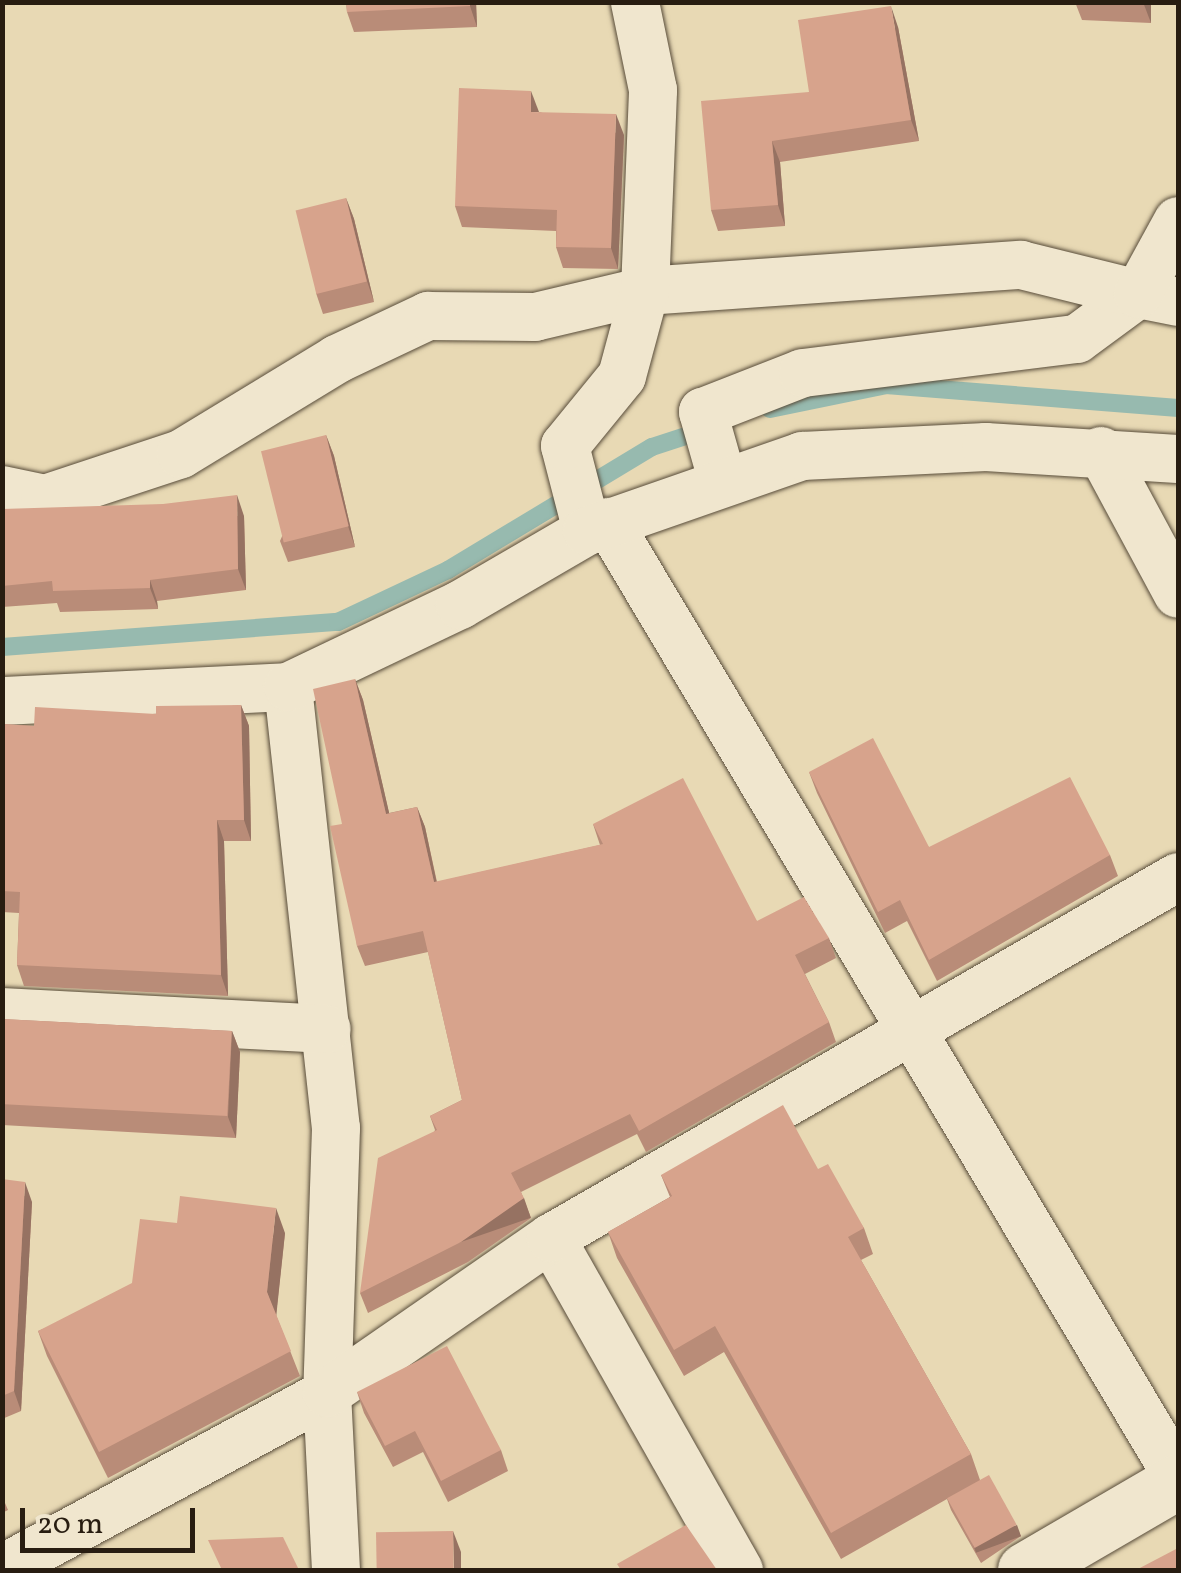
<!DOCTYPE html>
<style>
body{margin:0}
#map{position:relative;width:1181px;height:1573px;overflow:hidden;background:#e8d9b4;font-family:Vollkorn,serif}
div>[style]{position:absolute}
.stream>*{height:18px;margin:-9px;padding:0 9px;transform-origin:9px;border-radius:9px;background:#97baaf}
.roads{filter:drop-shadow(0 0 2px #584c3a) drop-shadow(0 0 2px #584c3a)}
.street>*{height:48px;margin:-24px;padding:0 24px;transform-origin:24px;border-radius:24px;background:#f0e6ce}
.secondary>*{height:55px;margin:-27.5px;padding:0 27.5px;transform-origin:27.5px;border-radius:27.5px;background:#f0e6ce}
.wall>*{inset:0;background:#b98c78}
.shaded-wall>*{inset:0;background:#967262;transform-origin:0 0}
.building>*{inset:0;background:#d7a38c;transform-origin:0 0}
span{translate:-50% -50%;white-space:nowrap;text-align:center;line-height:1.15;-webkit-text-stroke:9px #f0e6ce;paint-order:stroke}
.frame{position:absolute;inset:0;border:5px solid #281d11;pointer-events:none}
.scale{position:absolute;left:20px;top:1508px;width:175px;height:45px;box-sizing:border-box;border:5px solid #281d11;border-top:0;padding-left:12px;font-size:30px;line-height:35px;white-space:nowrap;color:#281d11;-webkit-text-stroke:8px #f0e6ce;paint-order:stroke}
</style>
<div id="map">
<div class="stream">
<div style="left:770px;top:409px;width:118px;rotate:-11.7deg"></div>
<div style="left:886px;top:385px;width:293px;rotate:4.5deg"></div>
<div style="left:2px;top:647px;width:337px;rotate:-4.3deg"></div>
<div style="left:338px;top:622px;width:122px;rotate:-25.3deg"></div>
<div style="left:448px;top:570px;width:238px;rotate:-31.1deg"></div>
<div style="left:652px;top:447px;width:58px;rotate:-18.1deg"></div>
</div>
<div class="roads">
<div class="street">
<div style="left:1101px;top:451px;width:162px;rotate:61.7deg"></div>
<div style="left:722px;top:479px;width:70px;rotate:-105.8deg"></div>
<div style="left:703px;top:412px;width:107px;rotate:-21.3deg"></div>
<div style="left:803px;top:373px;width:276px;rotate:-7.1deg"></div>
<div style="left:1077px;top:339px;width:76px;rotate:-36.4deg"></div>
<div style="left:1138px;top:294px;width:41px;rotate:11.3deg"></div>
<div style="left:2px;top:490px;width:44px;rotate:11.8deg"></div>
<div style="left:45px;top:499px;width:143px;rotate:-18.3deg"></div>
<div style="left:181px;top:454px;width:183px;rotate:-31.3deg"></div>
<div style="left:337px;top:359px;width:101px;rotate:-25.3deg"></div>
<div style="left:428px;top:316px;width:107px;rotate:0.5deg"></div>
<div style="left:535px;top:317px;width:113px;rotate:-13.3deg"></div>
<div style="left:645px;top:291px;width:377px;rotate:-4deg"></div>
<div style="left:1021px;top:265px;width:121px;rotate:13.9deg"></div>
<div style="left:1138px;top:294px;width:83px;rotate:-61.3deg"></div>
<div style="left:608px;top:522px;width:1112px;rotate:59.17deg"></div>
<div style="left:587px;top:531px;width:88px;rotate:-104.5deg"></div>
<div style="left:565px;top:446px;width:90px;rotate:-50.8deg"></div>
<div style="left:622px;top:376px;width:88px;rotate:-74.9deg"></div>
<div style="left:645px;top:291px;width:201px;rotate:-87.7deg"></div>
<div style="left:653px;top:90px;width:90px;rotate:-101.6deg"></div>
<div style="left:288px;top:687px;width:444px;rotate:83.8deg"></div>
<div style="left:336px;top:1128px;width:265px;rotate:91.9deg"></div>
<div style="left:327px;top:1393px;width:177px;rotate:87.1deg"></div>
<div style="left:2px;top:701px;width:286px;rotate:-2.8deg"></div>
<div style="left:288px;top:687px;width:191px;rotate:-25.5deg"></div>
<div style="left:460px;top:605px;width:147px;rotate:-30.2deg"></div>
<div style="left:587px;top:531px;width:228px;rotate:-19.2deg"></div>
<div style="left:802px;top:456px;width:184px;rotate:-2.8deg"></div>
<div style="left:986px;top:447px;width:192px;rotate:3.6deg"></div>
<div style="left:2px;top:1012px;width:325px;rotate:3deg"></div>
<div style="left:551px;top:1238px;width:382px;rotate:60.5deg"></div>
<div style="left:2px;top:1569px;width:370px;rotate:-28.4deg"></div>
<div style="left:327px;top:1393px;width:272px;rotate:-34.7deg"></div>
<div style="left:551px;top:1238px;width:723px;rotate:-29.93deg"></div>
</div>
<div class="secondary">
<div style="left:1025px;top:1570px;width:177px;rotate:-30.2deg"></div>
</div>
</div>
<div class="wall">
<div style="clip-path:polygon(346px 2px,476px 2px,477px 27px,354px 32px,347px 12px)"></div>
<div style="clip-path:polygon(1075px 2px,1151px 2px,1151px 23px,1082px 20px)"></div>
<div style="clip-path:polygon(898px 27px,919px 141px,780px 162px,785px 226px,718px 231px,711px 210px,809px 92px)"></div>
<div style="clip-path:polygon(539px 112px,624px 135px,618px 269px,563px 268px,556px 247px,556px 231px,462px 227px,455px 206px)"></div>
<div style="clip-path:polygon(346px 198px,354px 219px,374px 302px,323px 314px,316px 293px)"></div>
<div style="clip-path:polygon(326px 435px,334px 456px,355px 547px,288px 562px,280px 541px)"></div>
<div style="clip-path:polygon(2px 509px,244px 516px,246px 590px,157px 601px,158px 609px,60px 612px,57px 603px,2px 607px)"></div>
<div style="clip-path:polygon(355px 679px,363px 700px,389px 813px,417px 807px,425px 827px,437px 882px,600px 845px,593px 824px,757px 921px,829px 938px,836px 958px,805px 974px,829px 1022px,836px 1042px,646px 1152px,637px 1134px,521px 1192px,531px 1218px,468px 1262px,368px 1313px,360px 1293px,435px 1130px,430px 1116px,462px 1100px,428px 952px,365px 966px,357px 946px,342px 824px)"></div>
<div style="clip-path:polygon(241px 705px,249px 726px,251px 841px,224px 841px,228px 996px,24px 986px,17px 965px,19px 913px,2px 912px,2px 724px,34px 726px)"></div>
<div style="clip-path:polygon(809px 772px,929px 847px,1110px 855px,1118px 876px,937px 981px,907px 921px,885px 933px,817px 793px)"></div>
<div style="clip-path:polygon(2px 1019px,232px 1031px,240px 1052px,236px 1138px,2px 1125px)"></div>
<div style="clip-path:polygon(818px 1169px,864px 1228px,873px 1254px,861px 1260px,971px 1454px,980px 1480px,1021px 1536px,981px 1563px,951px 1510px,947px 1499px,841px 1559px,724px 1352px,684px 1376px,617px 1258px,608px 1232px,670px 1197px,661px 1175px)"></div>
<div style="clip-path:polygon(2px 1179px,32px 1202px,21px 1411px,2px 1419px)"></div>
<div style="clip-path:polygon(285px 1233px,276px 1315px,300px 1376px,108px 1478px,47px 1356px,38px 1331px)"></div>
<div style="clip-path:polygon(357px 1392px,501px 1450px,508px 1471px,448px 1502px,423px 1452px,393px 1467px,364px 1413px)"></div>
<div style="clip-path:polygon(2px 1496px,8px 1510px,2px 1513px)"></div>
</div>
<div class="shaded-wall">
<div style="clip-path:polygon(470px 2px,476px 2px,477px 27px,470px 6px)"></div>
<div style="clip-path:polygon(1143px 2px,1151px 2px,1151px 23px)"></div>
<div style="clip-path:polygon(891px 6px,898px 27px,919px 141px,911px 120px)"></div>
<div style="clip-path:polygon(531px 91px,539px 112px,531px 112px)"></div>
<div style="clip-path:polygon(616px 114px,624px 135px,618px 269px,611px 248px)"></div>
<div style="clip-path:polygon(772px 141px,780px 162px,785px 226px,778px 205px)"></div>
<div style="clip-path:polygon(346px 198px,354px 219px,374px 302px,367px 281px)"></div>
<div style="clip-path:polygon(326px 435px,334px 456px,355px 547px,348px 526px)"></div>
<div style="clip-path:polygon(237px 495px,244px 516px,246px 590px,238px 569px)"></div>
<div style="clip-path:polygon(150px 580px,157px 601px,158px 609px,150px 588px)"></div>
<div style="clip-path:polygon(355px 679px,363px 700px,394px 834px,386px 814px)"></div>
<div style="clip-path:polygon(241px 705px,249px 726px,251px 841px,244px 820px)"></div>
<div style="clip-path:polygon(417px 807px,425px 827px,441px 903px,434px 882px)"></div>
<div style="clip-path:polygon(217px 820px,224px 841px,228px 996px,221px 975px)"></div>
<div style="clip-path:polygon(232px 1031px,240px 1052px,236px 1138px,228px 1117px)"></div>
<div style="clip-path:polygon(25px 1182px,32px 1202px,21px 1411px,14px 1391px)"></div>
<div style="left:524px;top:1198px;width:21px;height:77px;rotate:71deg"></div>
<div style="clip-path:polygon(276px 1208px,285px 1233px,276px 1318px,267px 1292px)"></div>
<div style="left:1017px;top:1525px;width:12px;height:48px;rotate:70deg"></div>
<div style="clip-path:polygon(453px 1531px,461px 1552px,461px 1570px,454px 1570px)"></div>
</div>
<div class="building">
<div style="clip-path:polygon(346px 2px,470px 2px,470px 6px,347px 12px)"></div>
<div style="clip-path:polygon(891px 6px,911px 120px,772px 141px,778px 205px,711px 210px,701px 101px,809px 92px,798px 20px)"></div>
<div style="clip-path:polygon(459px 88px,531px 91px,531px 112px,616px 114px,611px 248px,556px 247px,557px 210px,455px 206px)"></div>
<div style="left:346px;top:198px;width:86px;height:52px;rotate:76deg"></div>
<div style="left:326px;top:435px;width:94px;height:67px;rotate:76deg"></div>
<div style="clip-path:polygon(237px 495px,238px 569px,150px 580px,150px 588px,53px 591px,52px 581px,2px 586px,2px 509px,163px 504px)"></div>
<div style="clip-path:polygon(355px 679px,386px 814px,417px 807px,434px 882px,603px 844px,593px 824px,683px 778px,757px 921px,804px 897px,829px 938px,795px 955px,829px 1022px,639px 1131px,630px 1114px,511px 1173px,524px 1198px,461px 1242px,360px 1293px,378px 1158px,437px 1130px,430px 1116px,462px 1100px,423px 931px,357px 946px,330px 826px,342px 824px,313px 689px)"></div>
<div style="clip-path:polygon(241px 705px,244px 820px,217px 820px,221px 975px,17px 965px,20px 892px,2px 891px,2px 724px,34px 726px,35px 707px,156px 714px,156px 706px)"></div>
<div style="clip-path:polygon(873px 738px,929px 847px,1070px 777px,1110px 855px,929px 960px,900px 900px,878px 912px,809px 772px)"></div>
<div style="left:2px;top:1019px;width:230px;height:85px;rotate:3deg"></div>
<div style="clip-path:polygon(783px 1105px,818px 1169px,828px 1164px,864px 1228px,848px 1237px,971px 1454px,831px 1533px,715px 1326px,674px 1350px,608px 1232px,672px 1196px,661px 1175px)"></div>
<div style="clip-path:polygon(2px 1179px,25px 1182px,14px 1391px,2px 1396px)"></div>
<div style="clip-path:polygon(180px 1196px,276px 1208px,267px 1292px,291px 1351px,99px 1452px,38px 1331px,132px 1283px,140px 1219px,177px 1223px)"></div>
<div style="clip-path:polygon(447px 1346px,501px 1450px,441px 1481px,415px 1431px,385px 1446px,357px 1392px)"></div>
<div style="left:989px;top:1475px;width:57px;height:48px;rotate:61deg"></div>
<div style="clip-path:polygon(686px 1525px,717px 1570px,621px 1570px,617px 1564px)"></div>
<div style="left:453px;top:1531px;width:39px;height:77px;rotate:89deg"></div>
<div style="clip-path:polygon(283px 1537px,299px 1570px,222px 1570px,208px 1540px)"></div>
<div style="clip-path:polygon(1178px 1548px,1178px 1570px,1136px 1570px)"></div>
</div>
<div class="frame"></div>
<div class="scale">20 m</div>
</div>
